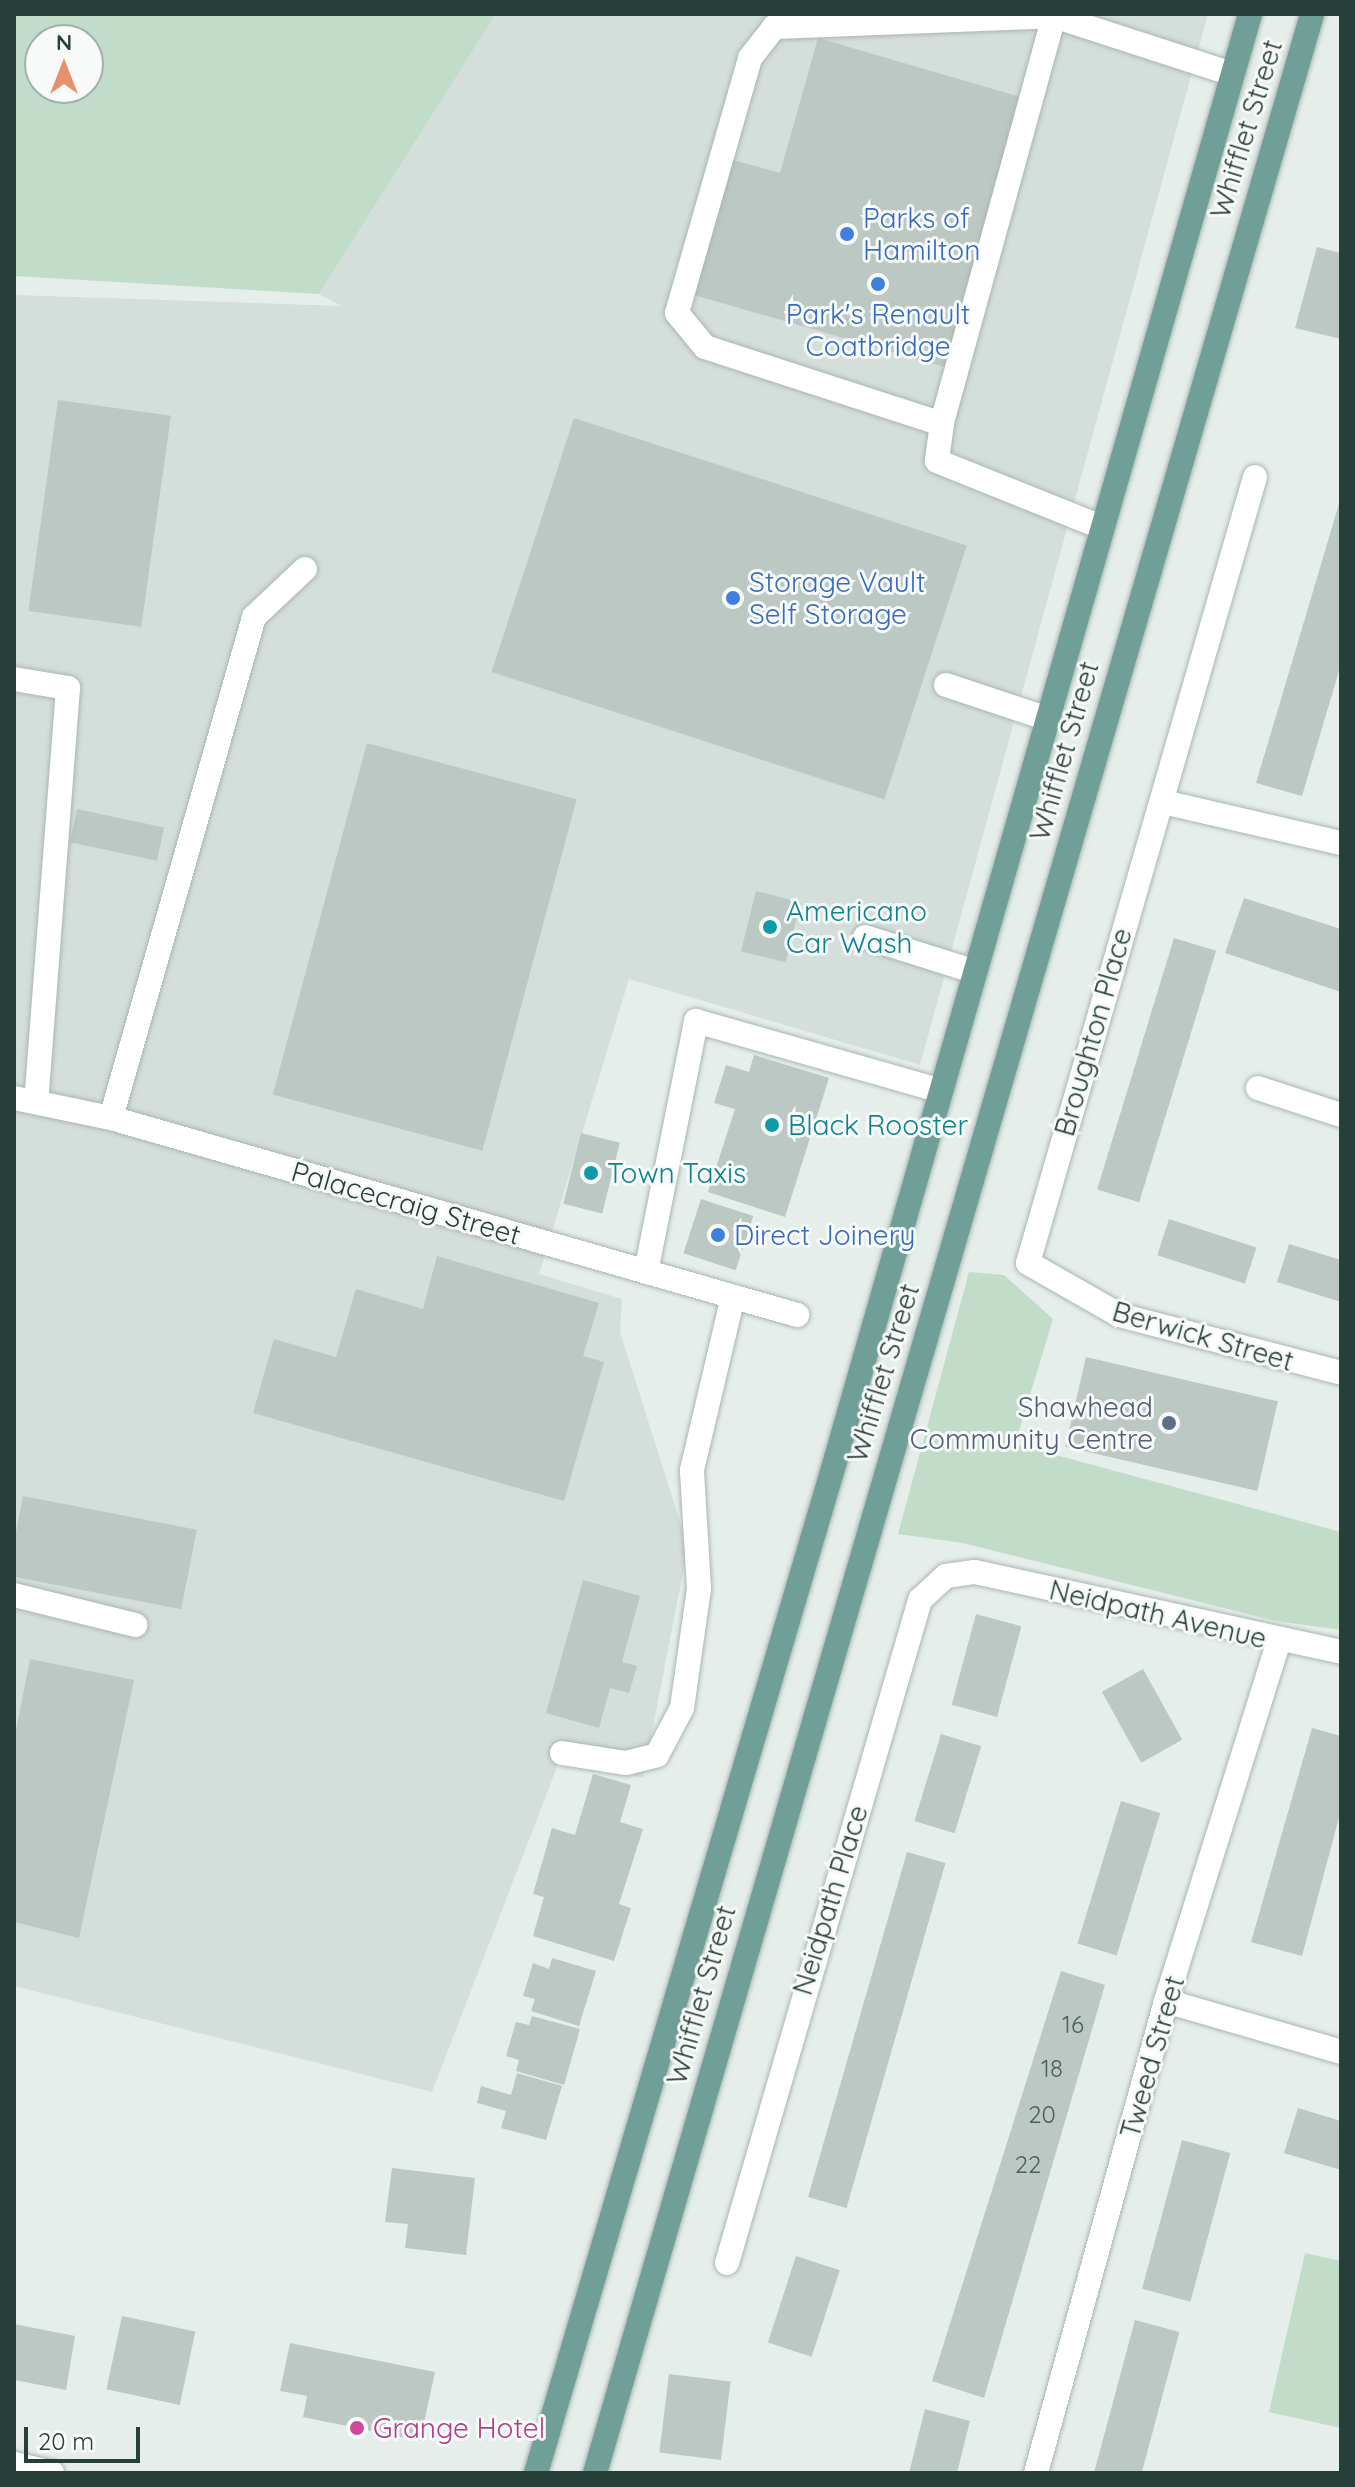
<!DOCTYPE html>
<style>
body{margin:0}
#map{position:relative;width:1355px;height:2487px;overflow:hidden;background:#e6eeeb;font-family:Quicksand,sans-serif}
div>[style]{position:absolute}
.built>*{inset:0;background:#d4deda}
.green>*{inset:0;background:#c1ddca}
.building>*{inset:0;background:#bcc8c4;transform-origin:0 0}
.roads{filter:drop-shadow(0 0 2px #a9b6b2) drop-shadow(0 0 2px #a9b6b2)}
.minor>*{height:24px;margin:-12px;padding:0 12px;transform-origin:12px;border-radius:12px;background:#fff}
.major>*{height:24px;margin:-12px;padding:0 12px;transform-origin:12px;border-radius:12px;background:#6f9f96}
.dots>*{width:22px;height:22px;translate:-50% -50%;box-sizing:border-box;border:4px solid #f7faf9;border-radius:50%}
span{translate:-50% -50%;white-space:nowrap;text-align:center;line-height:1.15;-webkit-text-stroke:6px #f7faf9;paint-order:stroke}
.number-label{font-size:24px;color:#4c615c}
.number-label span{-webkit-text-stroke-width:0}
.street-label{font-size:28px;color:#263f39}
.shop-label{font-size:28px;color:#366cbe}
.left{translate:0 -50%;text-align:left}
.culture-label{font-size:28px;color:#0d838f}
.service-label{font-size:28px;color:#4e5e75}
.right{translate:-100% -50%;text-align:right}
.hotel-label{font-size:28px;color:#b23c85}
.frame{position:absolute;inset:0;border:16px solid #263f39;pointer-events:none}
.north{position:absolute;left:24px;top:24px;width:80px;height:80px;box-sizing:border-box;background:#f7faf9;border:2px solid #a3afac;border-radius:50%;rotate:0deg;font-size:22px;font-weight:700;line-height:32px;text-align:center;color:#263f39}
.north::after{content:'';display:block;margin:auto;width:28px;height:36px;background:#e6916c;clip-path:polygon(50% 0,100% 100%,50% 72%,0 100%)}
.scale{position:absolute;left:24px;top:2427px;width:116px;height:36px;box-sizing:border-box;border:4px solid #263f39;border-top:0;padding-left:10px;font-size:24px;line-height:28px;white-space:nowrap;color:#263f39;-webkit-text-stroke:6px #f7faf9;paint-order:stroke}
</style>
<div id="map">
<div class="built">
<div style="clip-path:polygon(496px 14px,1208px 14px,920px 1065px,629px 979px,539px 1274px,622px 1299px,620px 1332px,688px 1547px,643px 1778px,562px 1754px,432px 2092px,14px 1986px,14px 295px,342px 306px,319px 294px)"></div>
</div>
<div class="green">
<div style="clip-path:polygon(evenodd,14px 14px,496px 14px,319px 294px,14px 276px,14px 14px,40px 40px,88px 40px,88px 88px,40px 88px,40px 40px)"></div>
<div style="clip-path:polygon(969px 1272px,1004px 1275px,1053px 1319px,1015px 1444px,1341px 1532px,1341px 1630px,1276px 1621px,963px 1543px,898px 1534px)"></div>
<div style="clip-path:polygon(1305px 2253px,1341px 2261px,1341px 2428px,1269px 2412px)"></div>
</div>
<div class="building">
<div style="clip-path:polygon(818px 38px,1021px 97px,944px 367px,694px 295px,733px 160px,780px 173px)"></div>
<div style="clip-path:polygon(1317px 247px,1341px 253px,1341px 339px,1295px 328px)"></div>
<div style="left:58px;top:400px;width:114px;height:213px;rotate:8deg"></div>
<div style="left:574px;top:418px;width:413px;height:267px;rotate:18deg"></div>
<div style="clip-path:polygon(1341px 497px,1341px 664px,1302px 796px,1256px 783px)"></div>
<div style="left:367px;top:743px;width:217px;height:364px;rotate:15deg"></div>
<div style="left:77px;top:809px;width:89px;height:34px;rotate:12deg"></div>
<div style="left:756px;top:891px;width:46px;height:62px;rotate:14deg"></div>
<div style="clip-path:polygon(1244px 898px,1341px 929px,1341px 992px,1225px 953px)"></div>
<div style="left:1174px;top:938px;width:44px;height:263px;rotate:17deg"></div>
<div style="clip-path:polygon(754px 1055px,829px 1078px,785px 1217px,708px 1192px,735px 1109px,714px 1103px,726px 1065px,749px 1072px)"></div>
<div style="left:581px;top:1133px;width:40px;height:73px;rotate:14deg"></div>
<div style="left:701px;top:1199px;width:55px;height:57px;rotate:18deg"></div>
<div style="left:1169px;top:1219px;width:92px;height:38px;rotate:18deg"></div>
<div style="clip-path:polygon(1289px 1244px,1341px 1260px,1341px 1302px,1277px 1282px)"></div>
<div style="clip-path:polygon(437px 1256px,599px 1303px,583px 1356px,604px 1362px,564px 1501px,253px 1413px,274px 1339px,336px 1357px,356px 1289px,423px 1309px)"></div>
<div style="left:1086px;top:1357px;width:197px;height:92px;rotate:13deg"></div>
<div style="left:23px;top:1496px;width:177px;height:81px;rotate:11deg"></div>
<div style="clip-path:polygon(583px 1580px,640px 1596px,622px 1662px,637px 1666px,629px 1693px,610px 1688px,599px 1728px,546px 1713px)"></div>
<div style="left:976px;top:1614px;width:47px;height:94px;rotate:15deg"></div>
<div style="clip-path:polygon(30px 1659px,134px 1680px,79px 1938px,14px 1922px,14px 1741px)"></div>
<div style="left:1143px;top:1669px;width:81px;height:47px;rotate:61deg"></div>
<div style="clip-path:polygon(1312px 1728px,1341px 1736px,1341px 1810px,1302px 1956px,1251px 1942px)"></div>
<div style="left:941px;top:1734px;width:42px;height:91px;rotate:17deg"></div>
<div style="clip-path:polygon(593px 1774px,631px 1785px,620px 1822px,643px 1829px,619px 1904px,631px 1908px,614px 1961px,533px 1936px,544px 1897px,533px 1894px,552px 1828px,575px 1835px)"></div>
<div style="left:1121px;top:1801px;width:41px;height:149px;rotate:17deg"></div>
<div style="left:907px;top:1852px;width:40px;height:359px;rotate:16deg"></div>
<div style="clip-path:polygon(552px 1958px,596px 1971px,579px 2026px,531px 2011px,535px 1999px,523px 1996px,533px 1963px,549px 1969px)"></div>
<div style="clip-path:polygon(1061px 1971px,1105px 1985px,984px 2398px,932px 2381px)"></div>
<div style="clip-path:polygon(532px 2016px,580px 2029px,564px 2085px,516px 2071px,519px 2060px,506px 2056px,516px 2022px,529px 2025px)"></div>
<div style="clip-path:polygon(517px 2073px,562px 2086px,546px 2140px,501px 2128px,506px 2111px,477px 2103px,481px 2086px,511px 2095px)"></div>
<div style="clip-path:polygon(1298px 2108px,1341px 2121px,1341px 2170px,1284px 2153px)"></div>
<div style="left:1182px;top:2140px;width:50px;height:154px;rotate:15deg"></div>
<div style="clip-path:polygon(392px 2168px,475px 2178px,466px 2255px,405px 2248px,408px 2224px,385px 2222px)"></div>
<div style="left:796px;top:2256px;width:46px;height:91px;rotate:18deg"></div>
<div style="left:122px;top:2316px;width:75px;height:75px;rotate:12deg"></div>
<div style="left:1135px;top:2320px;width:46px;height:158px;rotate:15deg"></div>
<div style="clip-path:polygon(14px 2324px,75px 2336px,66px 2390px,14px 2380px)"></div>
<div style="clip-path:polygon(290px 2343px,435px 2372px,420px 2441px,303px 2417px,307px 2396px,280px 2391px)"></div>
<div style="left:669px;top:2374px;width:62px;height:79px;rotate:7deg"></div>
<div style="clip-path:polygon(925px 2409px,970px 2421px,957px 2473px,909px 2473px)"></div>
</div>
<div class="roads">
<div class="minor">
<div style="left:1054px;top:16px;width:423px;rotate:105.4deg"></div>
<div style="left:942px;top:424px;width:249px;rotate:-162deg"></div>
<div style="left:705px;top:347px;width:44px;rotate:-129.5deg"></div>
<div style="left:677px;top:313px;width:265px;rotate:-74deg"></div>
<div style="left:750px;top:58px;width:39px;rotate:-52deg"></div>
<div style="left:774px;top:27px;width:280px;rotate:-2.2deg"></div>
<div style="left:1054px;top:16px;width:188px;rotate:18deg"></div>
<div style="left:942px;top:424px;width:37px;rotate:98deg"></div>
<div style="left:937px;top:461px;width:177px;rotate:21.9deg"></div>
<div style="left:1255px;top:477px;width:818px;rotate:106.11deg"></div>
<div style="left:1028px;top:1263px;width:105px;rotate:29.7deg"></div>
<div style="left:1119px;top:1315px;width:229px;rotate:14.6deg"></div>
<div style="left:14px;top:679px;width:55px;rotate:9.5deg"></div>
<div style="left:68px;top:688px;width:414px;rotate:94.4deg"></div>
<div style="left:946px;top:685px;width:104px;rotate:18.4deg"></div>
<div style="left:1163px;top:802px;width:183px;rotate:13deg"></div>
<div style="left:865px;top:937px;width:113px;rotate:17.5deg"></div>
<div style="left:1258px;top:1088px;width:87px;rotate:18deg"></div>
<div style="left:14px;top:1098px;width:99px;rotate:11.7deg"></div>
<div style="left:111px;top:1118px;width:714px;rotate:16.02deg"></div>
<div style="left:111px;top:1118px;width:521px;rotate:-74.07deg"></div>
<div style="left:254px;top:617px;width:70px;rotate:-43.3deg"></div>
<div style="left:646px;top:1272px;width:256px;rotate:-78.7deg"></div>
<div style="left:696px;top:1021px;width:253px;rotate:15.9deg"></div>
<div style="left:14px;top:1595px;width:125px;rotate:13.9deg"></div>
<div style="left:562px;top:1753px;width:65px;rotate:8.9deg"></div>
<div style="left:626px;top:1763px;width:32px;rotate:-14deg"></div>
<div style="left:657px;top:1755px;width:53px;rotate:-62deg"></div>
<div style="left:682px;top:1708px;width:120px;rotate:-81.9deg"></div>
<div style="left:699px;top:1589px;width:119px;rotate:-93.4deg"></div>
<div style="left:692px;top:1470px;width:178px;rotate:-76.7deg"></div>
<div style="left:1166px;top:2001px;width:182px;rotate:16.2deg"></div>
<div style="left:727px;top:2263px;width:691px;rotate:-73.77deg"></div>
<div style="left:920px;top:1600px;width:35px;rotate:-43deg"></div>
<div style="left:946px;top:1576px;width:29px;rotate:-8deg"></div>
<div style="left:975px;top:1572px;width:375px;rotate:12.3deg"></div>
<div style="left:14px;top:2464px;width:39px;rotate:13deg"></div>
<div style="left:1036px;top:2473px;width:490px;rotate:-74.6deg"></div>
<div style="left:1166px;top:2001px;width:375px;rotate:-72.6deg"></div>
</div>
<div class="major">
<div style="left:536px;top:2473px;width:1058px;rotate:-73.53deg"></div>
<div style="left:836px;top:1458px;width:1502px;rotate:-74deg"></div>
<div style="left:595px;top:2473px;width:2561px;rotate:-73.74deg"></div>
</div>
</div>
<div class="dots">
<div style="left:847px;top:234px;background:#3f7fe0"></div>
<div style="left:878px;top:284px;background:#3f7fe0"></div>
<div style="left:733px;top:598px;background:#3f7fe0"></div>
<div style="left:770px;top:927px;background:#0f9aa8"></div>
<div style="left:772px;top:1125px;background:#0f9aa8"></div>
<div style="left:591px;top:1173px;background:#0f9aa8"></div>
<div style="left:718px;top:1235px;background:#3f7fe0"></div>
<div style="left:1169px;top:1423px;background:#5c6f8a"></div>
<div style="left:357px;top:2428px;background:#d1479c"></div>
</div>
<div class="number-label">
<span style="left:1073px;top:2025px">16</span>
<span style="left:1052px;top:2069px">18</span>
<span style="left:1042px;top:2115px">20</span>
<span style="left:1028px;top:2165px">22</span>
</div>
<div class="street-label">
<span style="left:1246px;top:129px;rotate:-73deg">Whifflet Street</span>
<span style="left:1064px;top:751px;rotate:-74deg">Whifflet Street</span>
<span style="left:1093px;top:1032px;rotate:-74deg">Broughton Place</span>
<span style="left:406px;top:1203px;rotate:16deg">Palacecraig Street</span>
<span style="left:1203px;top:1336px;rotate:16deg">Berwick Street</span>
<span style="left:883px;top:1373px;rotate:-73deg">Whifflet Street</span>
<span style="left:1158px;top:1614px;rotate:13deg">Neidpath Avenue</span>
<span style="left:830px;top:1900px;rotate:-73deg">Neidpath Place</span>
<span style="left:701px;top:1995px;rotate:-74deg">Whifflet Street</span>
<span style="left:1152px;top:2057px;rotate:-74deg">Tweed Street</span>
</div>
<div class="shop-label">
<span class="left" style="left:863px;top:234px">Parks of<br>Hamilton</span>
<span style="left:878px;top:330px">Park's Renault<br>Coatbridge</span>
<span class="left" style="left:749px;top:598px">Storage Vault<br>Self Storage</span>
<span class="left" style="left:734px;top:1235px">Direct Joinery</span>
</div>
<div class="culture-label">
<span class="left" style="left:786px;top:927px">Americano<br>Car Wash</span>
<span class="left" style="left:788px;top:1125px">Black Rooster</span>
<span class="left" style="left:607px;top:1173px">Town Taxis</span>
</div>
<div class="service-label">
<span class="right" style="left:1153px;top:1423px">Shawhead<br>Community Centre</span>
</div>
<div class="hotel-label">
<span class="left" style="left:373px;top:2428px">Grange Hotel</span>
</div>
<div class="frame"></div>
<div class="north">N</div>
<div class="scale">20 m</div>
</div>
